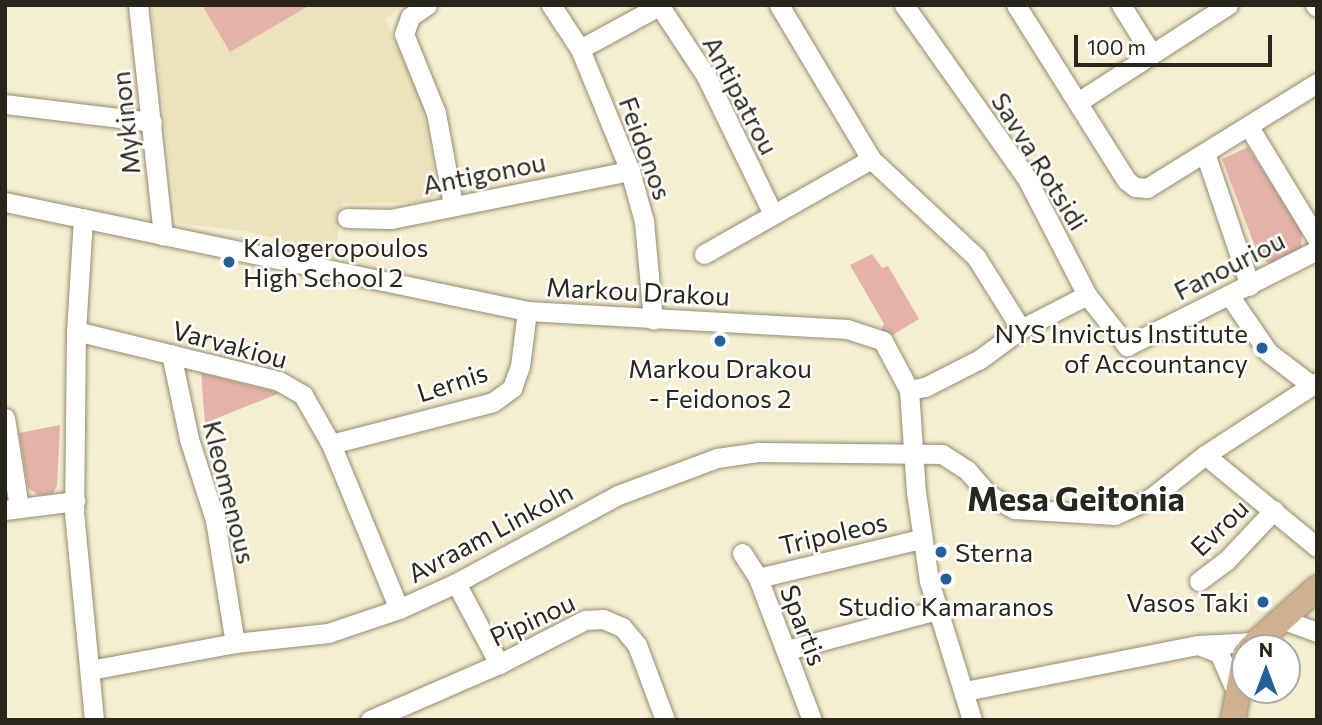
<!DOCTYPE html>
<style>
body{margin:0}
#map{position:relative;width:1322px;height:725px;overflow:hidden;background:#f6eed0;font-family:Commissioner,sans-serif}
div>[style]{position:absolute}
.built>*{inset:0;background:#ece2bd}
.green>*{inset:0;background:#e3b2a8}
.roads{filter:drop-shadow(0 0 2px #938b70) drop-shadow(0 0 2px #938b70)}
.minor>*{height:19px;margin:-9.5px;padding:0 9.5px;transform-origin:9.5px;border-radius:9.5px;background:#fff}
.major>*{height:24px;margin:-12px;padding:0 12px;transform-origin:12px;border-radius:12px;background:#d1b092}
.dots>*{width:19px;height:19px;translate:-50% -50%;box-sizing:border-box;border:4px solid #fff;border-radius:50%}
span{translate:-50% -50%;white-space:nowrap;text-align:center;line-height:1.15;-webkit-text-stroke:5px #fff;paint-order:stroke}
.street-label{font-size:26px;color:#29261b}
.poi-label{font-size:26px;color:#29261b}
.left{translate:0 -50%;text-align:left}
.right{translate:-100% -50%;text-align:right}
.district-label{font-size:33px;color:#29261b;font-weight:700}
.frame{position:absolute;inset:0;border:7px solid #29261b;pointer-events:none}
.north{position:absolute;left:1231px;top:634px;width:70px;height:70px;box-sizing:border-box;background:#fff;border:2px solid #a9a8a4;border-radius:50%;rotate:0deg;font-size:19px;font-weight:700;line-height:28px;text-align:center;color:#29261b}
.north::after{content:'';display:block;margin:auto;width:24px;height:32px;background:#246097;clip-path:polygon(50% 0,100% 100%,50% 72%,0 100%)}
.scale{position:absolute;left:1074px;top:35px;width:198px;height:32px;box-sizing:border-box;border:4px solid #29261b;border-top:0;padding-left:9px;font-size:21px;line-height:24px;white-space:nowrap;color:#29261b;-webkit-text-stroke:5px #fff;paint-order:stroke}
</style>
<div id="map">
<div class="built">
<div style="clip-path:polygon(151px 5px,405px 5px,385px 19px,421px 101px,438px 188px,429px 202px,342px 203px,335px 259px,301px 245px,245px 231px,177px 223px)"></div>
</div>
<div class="green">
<div style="clip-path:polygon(202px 5px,310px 5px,230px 52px)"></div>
<div style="clip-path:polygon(1248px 147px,1302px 233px,1301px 251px,1275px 267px,1259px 257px,1222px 159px)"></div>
<div style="clip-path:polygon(872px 254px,882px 268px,888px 266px,919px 319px,889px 337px,881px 331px,884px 324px,850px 265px)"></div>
<div style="clip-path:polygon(201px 373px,280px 393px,205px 423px)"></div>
<div style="clip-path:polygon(60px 425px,57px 486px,52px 494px,38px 495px,28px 488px,19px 433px)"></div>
</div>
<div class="roads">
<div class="minor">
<div style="left:138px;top:5px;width:232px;rotate:83.8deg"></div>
<div style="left:427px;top:5px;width:21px;rotate:145deg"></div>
<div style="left:410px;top:17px;width:18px;rotate:109deg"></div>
<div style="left:404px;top:34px;width:85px;rotate:67.9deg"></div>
<div style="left:436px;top:113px;width:94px;rotate:79.5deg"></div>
<div style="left:551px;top:5px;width:53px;rotate:56.6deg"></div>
<div style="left:580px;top:49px;width:132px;rotate:67.7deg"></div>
<div style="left:630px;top:171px;width:52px;rotate:74.4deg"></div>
<div style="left:644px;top:221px;width:99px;rotate:84.8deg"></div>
<div style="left:659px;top:5px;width:85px;rotate:56.5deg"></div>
<div style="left:706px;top:76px;width:151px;rotate:64.1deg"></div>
<div style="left:779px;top:5px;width:179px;rotate:59.1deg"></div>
<div style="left:871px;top:159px;width:144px;rotate:43deg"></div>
<div style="left:976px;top:257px;width:85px;rotate:58deg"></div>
<div style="left:904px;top:5px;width:211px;rotate:54.7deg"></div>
<div style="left:1026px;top:177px;width:133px;rotate:62.7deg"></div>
<div style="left:1087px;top:295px;width:65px;rotate:51.9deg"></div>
<div style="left:1127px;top:346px;width:213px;rotate:-26.8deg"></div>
<div style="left:1016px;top:5px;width:207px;rotate:57.8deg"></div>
<div style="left:1126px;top:180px;width:11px;rotate:38deg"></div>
<div style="left:1135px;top:187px;width:12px;rotate:5deg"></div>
<div style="left:1147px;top:188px;width:200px;rotate:-31.7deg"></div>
<div style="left:1121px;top:5px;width:57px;rotate:58deg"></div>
<div style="left:1315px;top:5px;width:3px;rotate:45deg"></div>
<div style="left:580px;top:49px;width:90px;rotate:-28.6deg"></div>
<div style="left:1078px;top:102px;width:179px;rotate:-32.9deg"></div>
<div style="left:5px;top:104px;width:148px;rotate:7deg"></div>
<div style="left:1249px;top:127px;width:131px;rotate:58.7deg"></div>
<div style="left:1205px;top:153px;width:140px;rotate:71.3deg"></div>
<div style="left:5px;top:202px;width:533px;rotate:11.79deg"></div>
<div style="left:527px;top:311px;width:321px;rotate:3.2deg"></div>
<div style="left:847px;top:329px;width:38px;rotate:18deg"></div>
<div style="left:883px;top:341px;width:55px;rotate:62deg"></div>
<div style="left:909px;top:390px;width:102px;rotate:86.1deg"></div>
<div style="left:916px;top:492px;width:90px;rotate:81.7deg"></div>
<div style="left:929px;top:581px;width:145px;rotate:72.8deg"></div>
<div style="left:83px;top:218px;width:113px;rotate:93.5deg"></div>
<div style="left:76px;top:331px;width:181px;rotate:90.6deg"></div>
<div style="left:74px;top:512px;width:209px;rotate:84.5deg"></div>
<div style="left:347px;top:218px;width:44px;rotate:1.3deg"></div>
<div style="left:391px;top:219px;width:244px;rotate:-11.4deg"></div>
<div style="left:704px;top:254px;width:192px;rotate:-29.6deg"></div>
<div style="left:1229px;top:295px;width:69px;rotate:55.6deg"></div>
<div style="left:1268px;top:352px;width:54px;rotate:37.5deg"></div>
<div style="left:76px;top:331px;width:209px;rotate:13.8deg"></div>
<div style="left:279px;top:381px;width:28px;rotate:30deg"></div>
<div style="left:303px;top:395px;width:56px;rotate:60.3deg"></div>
<div style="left:331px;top:444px;width:178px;rotate:67.6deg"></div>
<div style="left:171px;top:354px;width:87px;rotate:78deg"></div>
<div style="left:189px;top:439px;width:85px;rotate:72.2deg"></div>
<div style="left:215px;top:520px;width:125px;rotate:80.8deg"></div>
<div style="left:909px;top:390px;width:16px;rotate:-11deg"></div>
<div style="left:925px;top:387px;width:62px;rotate:-27deg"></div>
<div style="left:980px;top:359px;width:51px;rotate:-36.2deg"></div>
<div style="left:1021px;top:329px;width:74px;rotate:-27.3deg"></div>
<div style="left:5px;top:418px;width:90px;rotate:81.1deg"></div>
<div style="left:331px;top:444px;width:167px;rotate:-14.5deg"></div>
<div style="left:493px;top:402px;width:24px;rotate:-36deg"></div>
<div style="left:512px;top:388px;width:23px;rotate:-70deg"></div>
<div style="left:520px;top:366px;width:55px;rotate:-82.7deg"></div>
<div style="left:1205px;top:455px;width:145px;rotate:39.4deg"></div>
<div style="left:5px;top:510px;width:71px;rotate:-7.3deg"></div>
<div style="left:742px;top:553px;width:30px;rotate:57deg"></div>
<div style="left:758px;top:578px;width:152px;rotate:69.2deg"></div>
<div style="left:758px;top:578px;width:168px;rotate:-13.5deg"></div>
<div style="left:1199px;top:581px;width:34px;rotate:-37deg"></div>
<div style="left:1226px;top:561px;width:70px;rotate:-46.7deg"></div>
<div style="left:456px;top:583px;width:92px;rotate:62deg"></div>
<div style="left:1279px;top:618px;width:40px;rotate:20.2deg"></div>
<div style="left:1198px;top:645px;width:22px;rotate:21deg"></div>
<div style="left:1219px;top:653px;width:39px;rotate:66deg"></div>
<div style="left:787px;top:650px;width:155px;rotate:-14.9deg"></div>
<div style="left:90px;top:670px;width:147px;rotate:-10.5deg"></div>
<div style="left:235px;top:643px;width:94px;rotate:-6.1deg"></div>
<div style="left:328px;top:633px;width:75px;rotate:-18.7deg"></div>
<div style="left:399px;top:609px;width:63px;rotate:-24.5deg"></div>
<div style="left:456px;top:583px;width:184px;rotate:-28.5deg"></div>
<div style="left:618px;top:495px;width:106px;rotate:-20.5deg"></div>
<div style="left:717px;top:458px;width:41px;rotate:-8.3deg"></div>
<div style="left:758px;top:452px;width:184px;rotate:0.6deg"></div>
<div style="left:942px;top:454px;width:30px;rotate:33deg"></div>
<div style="left:967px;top:470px;width:33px;rotate:49deg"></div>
<div style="left:989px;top:495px;width:29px;rotate:29deg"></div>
<div style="left:1014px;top:509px;width:101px;rotate:3.4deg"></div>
<div style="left:1115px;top:515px;width:40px;rotate:-25deg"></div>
<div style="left:1151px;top:498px;width:69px;rotate:-38.5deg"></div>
<div style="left:1205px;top:455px;width:134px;rotate:-33.1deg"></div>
<div style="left:965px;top:691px;width:237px;rotate:-11.2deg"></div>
<div style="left:1198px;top:645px;width:57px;rotate:-3deg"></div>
<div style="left:370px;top:720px;width:141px;rotate:-23.5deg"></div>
<div style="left:499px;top:664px;width:97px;rotate:-27.1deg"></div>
<div style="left:585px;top:620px;width:18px;rotate:-3deg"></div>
<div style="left:603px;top:619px;width:21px;rotate:23deg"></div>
<div style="left:622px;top:627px;width:23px;rotate:50deg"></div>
<div style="left:637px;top:645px;width:80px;rotate:69.5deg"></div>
</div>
<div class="major">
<div style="left:1250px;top:648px;width:90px;rotate:-41.8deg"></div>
<div style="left:1233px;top:720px;width:67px;rotate:-79.7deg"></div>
</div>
</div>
<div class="dots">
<div style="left:229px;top:262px;background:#246097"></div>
<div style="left:720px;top:341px;background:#246097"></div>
<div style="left:1262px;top:348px;background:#246097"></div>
<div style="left:941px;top:552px;background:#246097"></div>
<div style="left:946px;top:579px;background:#246097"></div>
<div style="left:1263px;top:602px;background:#246097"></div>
</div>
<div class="street-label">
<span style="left:741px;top:95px;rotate:62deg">Antipatrou</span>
<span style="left:125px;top:123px;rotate:-96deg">Mykinon</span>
<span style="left:646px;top:148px;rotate:70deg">Feidonos</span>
<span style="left:1040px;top:161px;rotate:58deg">Savva Rotsidi</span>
<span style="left:484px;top:173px;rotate:-11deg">Antigonou</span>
<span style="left:1229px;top:265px;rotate:-27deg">Fanouriou</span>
<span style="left:638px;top:291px;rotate:3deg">Markou Drakou</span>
<span style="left:230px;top:344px;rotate:15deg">Varvakiou</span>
<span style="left:452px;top:382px;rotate:-18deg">Lernis</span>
<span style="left:230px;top:492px;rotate:76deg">Kleomenous</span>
<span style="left:1219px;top:527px;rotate:-44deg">Evrou</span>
<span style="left:490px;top:532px;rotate:-28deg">Avraam Linkoln</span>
<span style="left:833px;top:533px;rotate:-13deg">Tripoleos</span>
<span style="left:532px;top:619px;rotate:-25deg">Pipinou</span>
<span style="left:804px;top:625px;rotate:69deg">Spartis</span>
</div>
<div class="poi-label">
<span class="left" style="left:243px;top:262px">Kalogeropoulos<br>High School 2</span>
<span class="right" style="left:1248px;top:348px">NYS Invictus Institute<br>of Accountancy</span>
<span style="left:720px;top:383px">Markou Drakou<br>- Feidonos 2</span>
<span class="left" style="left:955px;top:552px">Sterna</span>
<span class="right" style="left:1249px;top:602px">Vasos Taki</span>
<span style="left:946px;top:606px">Studio Kamaranos</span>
</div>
<div class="district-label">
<span style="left:1076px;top:498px">Mesa Geitonia</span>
</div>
<div class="frame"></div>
<div class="north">N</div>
<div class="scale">100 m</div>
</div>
